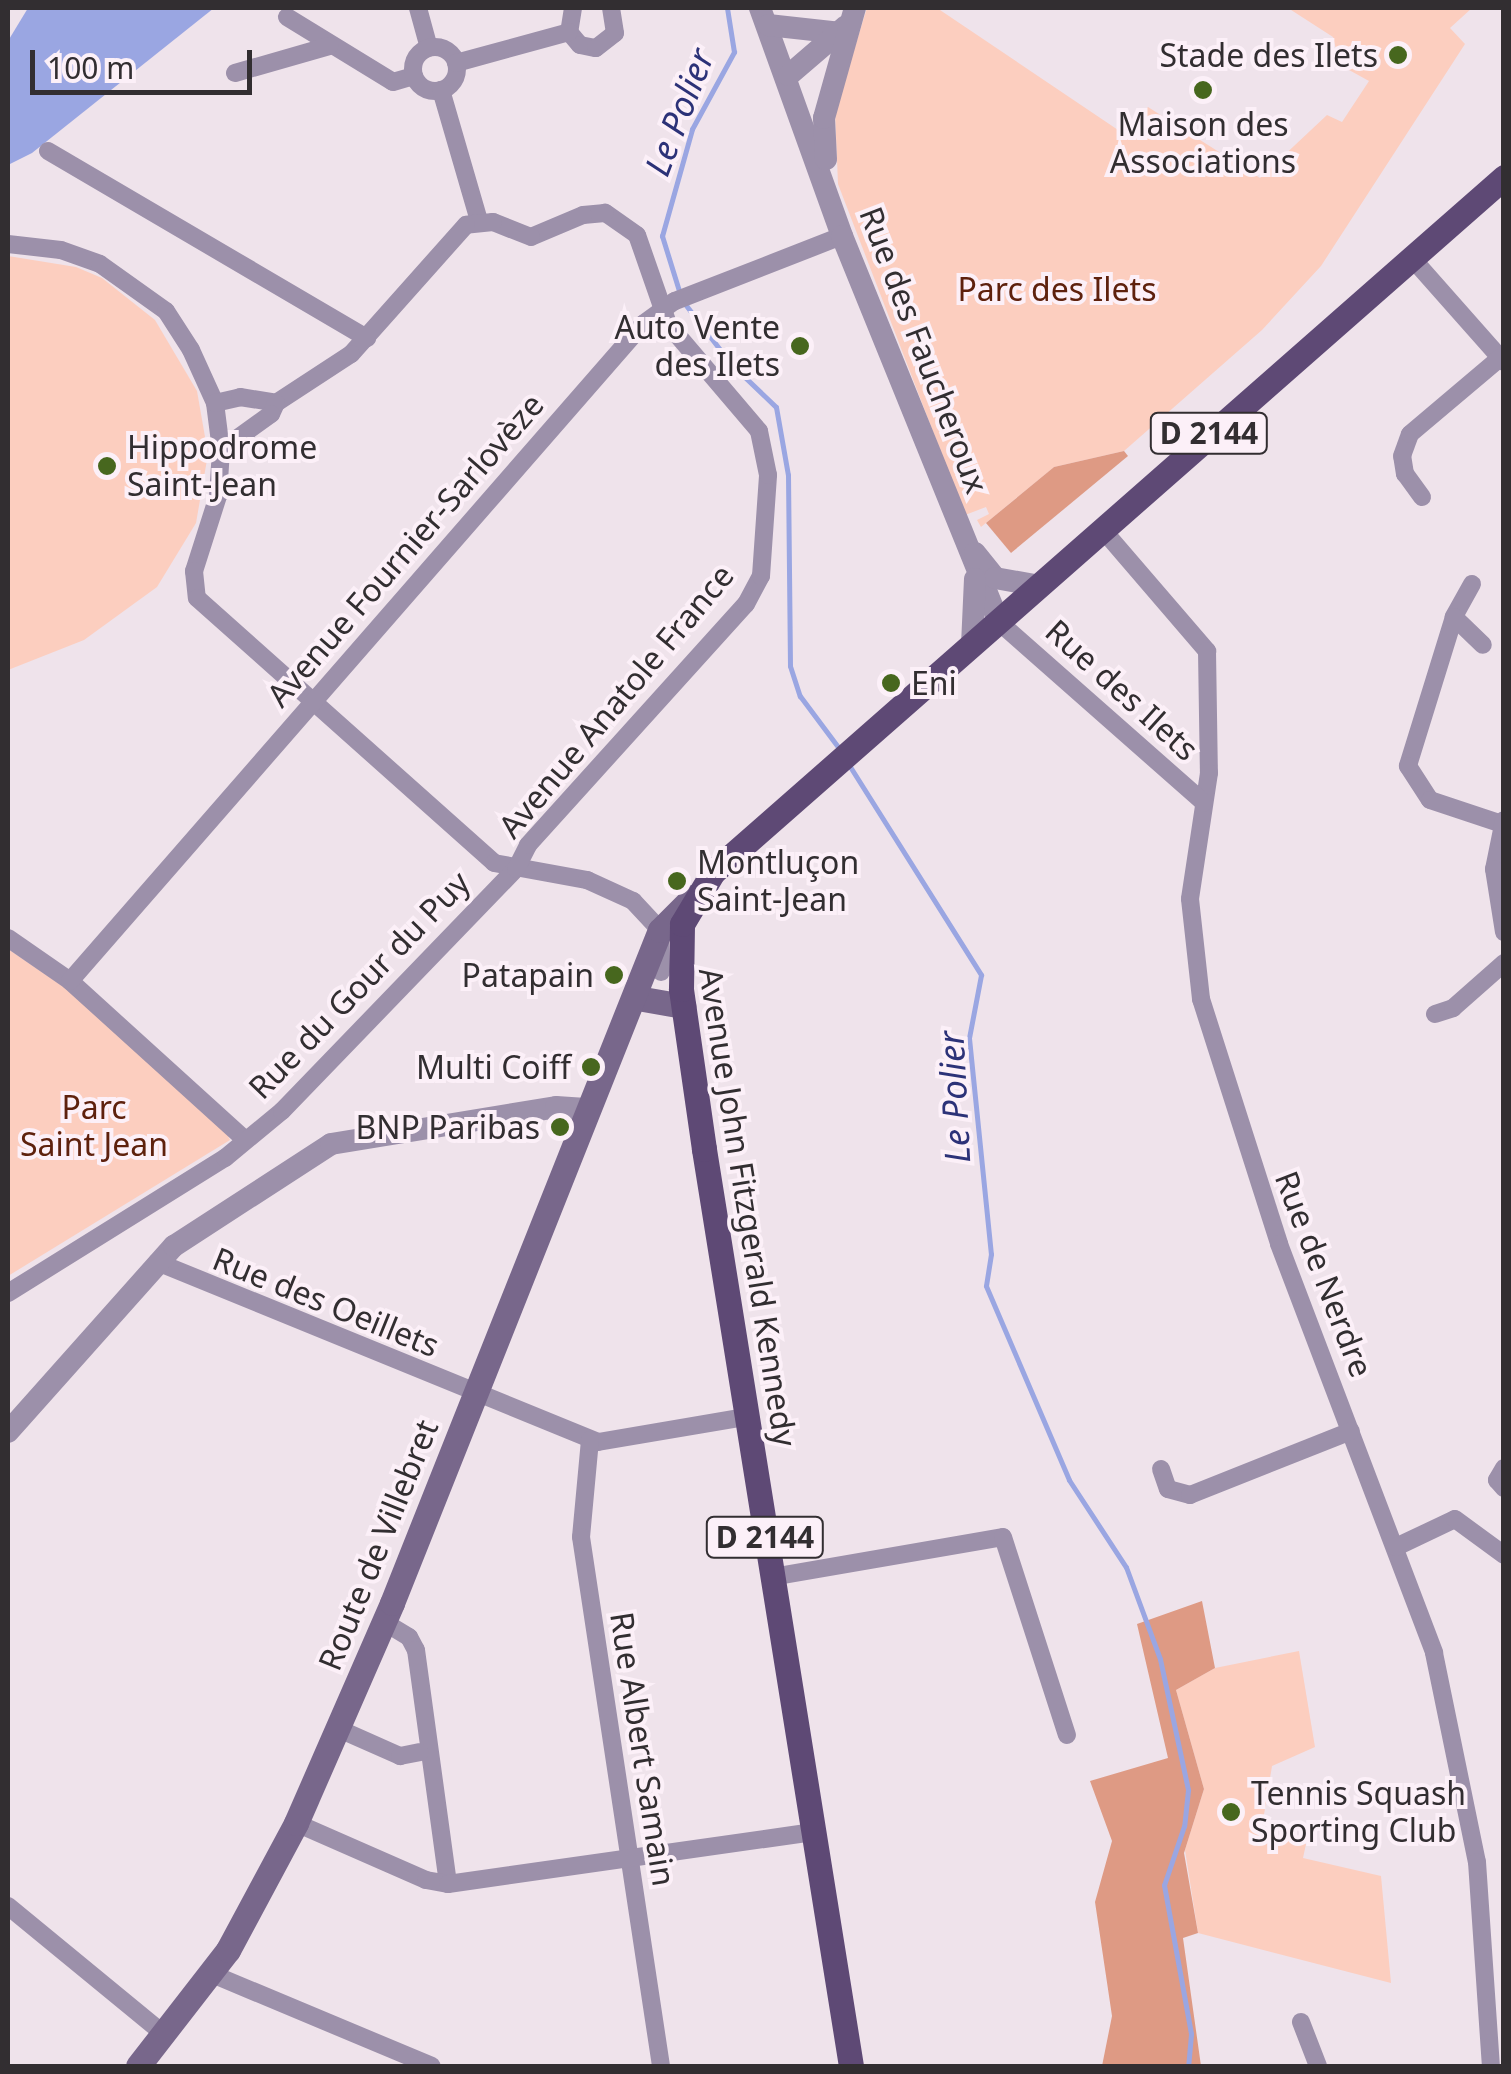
<!DOCTYPE html>
<meta charset="utf-8">
<style>
body{margin:0}
#map{position:relative;width:1511px;height:2074px;overflow:hidden;background:#efe3eb;font-family:"Noto Sans",sans-serif}
div>[style]{position:absolute}
.green>*{inset:0;background:#fccebf}
.forest>*{inset:0;background:#de9a84}
.water>*{inset:0;background:#9aa6e2}
.stream>*{height:5px;margin:-2.5px;padding:0 2.5px;transform-origin:2.5px;border-radius:2.5px;background:#9aa6e2}
.minor>*{height:18px;margin:-9px;padding:0 9px;transform-origin:9px;border-radius:9px;background:#9c90aa}
.minor>.ring{margin:-9px;padding:0;box-sizing:content-box;background:none;border:18px solid #9c90aa;border-radius:50%}
.tertiary>*{height:22px;margin:-11px;padding:0 11px;transform-origin:11px;border-radius:11px;background:#9c90aa}
.secondary>*{height:25px;margin:-12.5px;padding:0 12.5px;transform-origin:12.5px;border-radius:12.5px;background:#78678b}
.primary>*{height:25px;margin:-12.5px;padding:0 12.5px;transform-origin:12.5px;border-radius:12.5px;background:#5e4975}
.dots>*{width:28px;height:28px;translate:-50% -50%;box-sizing:border-box;border:5px solid #fcf0f8;border-radius:50%}
span{translate:-50% -50%;white-space:nowrap;text-align:center;line-height:1.15;-webkit-text-stroke:8px #fcf0f8;paint-order:stroke}
.shield-label span{padding:2px 8px;background:#fcf0f8;border:2px solid;border-radius:8px;-webkit-text-stroke-width:0}
.shield-label{font-size:30px;color:#322e31;font-weight:700}
.poi-label{font-size:32px;color:#322e31}
.right{translate:-100% -50%;text-align:right}
.left{translate:0 -50%;text-align:left}
.park-label{font-size:32px;color:#5e210d}
.street-label{font-size:32px;color:#322e31}
.water-label{font-size:35px;color:#2c3278;font-style:italic}
.frame{position:absolute;inset:0;border:10px solid #322e31;pointer-events:none}
.scale{position:absolute;left:30px;top:50px;width:222px;height:45px;box-sizing:border-box;border:5px solid #322e31;border-top:0;padding-left:12px;font-size:30px;line-height:35px;white-space:nowrap;color:#322e31;-webkit-text-stroke:8px #fcf0f8;paint-order:stroke}
</style>
<div id="map">
<div class="green">
<div style="clip-path:polygon(867px 8px,937px 8px,1127px 136px,1148px 107px,1260px 178px,1327px 115px,1342px 122px,1369px 81px,1340px 65px,1333px 37px,1288px 8px,1472px 8px,1450px 28px,1465px 44px,1321px 266px,1262px 330px,1124px 451px,1054px 467px,981px 527px,977px 520px,989px 514px,986px 507px,965px 515px,838px 184px,835px 111px)"></div>
<div style="clip-path:polygon(8px 256px,76px 267px,102px 278px,155px 320px,197px 391px,208px 454px,196px 523px,157px 587px,84px 640px,8px 670px)"></div>
<div style="clip-path:polygon(8px 949px,64px 987px,222px 1123px,230px 1140px,8px 1276px)"></div>
<div style="clip-path:polygon(1299px 1651px,1315px 1747px,1272px 1766px,1261px 1833px,1306px 1844px,1303px 1858px,1381px 1876px,1391px 1983px,1198px 1933px,1185px 1850px,1204px 1789px,1176px 1690px,1215px 1668px)"></div>
</div>
<div class="forest">
<div style="clip-path:polygon(1124px 451px,1128px 456px,1011px 553px,986px 523px,1054px 467px)"></div>
<div style="clip-path:polygon(1202px 1601px,1215px 1668px,1176px 1690px,1204px 1789px,1184px 1853px,1198px 1933px,1183px 1938px,1201px 2066px,1102px 2066px,1112px 2016px,1095px 1902px,1112px 1841px,1090px 1781px,1168px 1758px,1137px 1624px)"></div>
</div>
<div class="water">
<div style="clip-path:polygon(28px 8px,214px 8px,32px 153px,8px 165px,8px 41px)"></div>
</div>
<div class="stream">
<div style="left:680px;top:294px;width:61px;rotate:-107.2deg"></div>
<div style="left:662px;top:236px;width:111px;rotate:-74.3deg"></div>
<div style="left:692px;top:129px;width:88px;rotate:-61.4deg"></div>
<div style="left:734px;top:52px;width:45px;rotate:-99deg"></div>
<div style="left:685px;top:304px;width:76px;rotate:52.5deg"></div>
<div style="left:731px;top:364px;width:62px;rotate:43.7deg"></div>
<div style="left:776px;top:407px;width:69px;rotate:80deg"></div>
<div style="left:788px;top:475px;width:191px;rotate:89.4deg"></div>
<div style="left:790px;top:666px;width:32px;rotate:72deg"></div>
<div style="left:800px;top:696px;width:69px;rotate:53.3deg"></div>
<div style="left:849px;top:765px;width:248px;rotate:57.8deg"></div>
<div style="left:981px;top:975px;width:64px;rotate:100.8deg"></div>
<div style="left:969px;top:1038px;width:217px;rotate:84.2deg"></div>
<div style="left:991px;top:1254px;width:32px;rotate:99deg"></div>
<div style="left:986px;top:1286px;width:211px;rotate:66.8deg"></div>
<div style="left:1069px;top:1480px;width:104px;rotate:56.8deg"></div>
<div style="left:1126px;top:1567px;width:98px;rotate:69.7deg"></div>
<div style="left:1160px;top:1659px;width:134px;rotate:77.9deg"></div>
<div style="left:1188px;top:1790px;width:36px;rotate:96deg"></div>
<div style="left:1184px;top:1826px;width:62px;rotate:108.7deg"></div>
<div style="left:1164px;top:1885px;width:151px;rotate:79.7deg"></div>
<div style="left:1191px;top:2034px;width:32px;rotate:95deg"></div>
</div>
<div class="minor">
<div style="left:418px;top:8px;width:41px;rotate:74.6deg"></div>
<div style="left:573px;top:8px;width:24px;rotate:99deg"></div>
<div style="left:569px;top:32px;width:17px;rotate:50deg"></div>
<div style="left:580px;top:45px;width:16px;rotate:11deg"></div>
<div style="left:596px;top:48px;width:24px;rotate:-38deg"></div>
<div style="left:615px;top:33px;width:25px;rotate:-99deg"></div>
<div style="left:287px;top:17px;width:124px;rotate:31.5deg"></div>
<div style="left:393px;top:82px;width:22px;rotate:-16deg"></div>
<div class="ring" style="left:413px;top:47px;width:26px;height:26px"></div>
<div style="left:456px;top:63px;width:117px;rotate:-15.3deg"></div>
<div style="left:235px;top:73px;width:98px;rotate:-16deg"></div>
<div style="left:441px;top:90px;width:136px;rotate:73.8deg"></div>
<div style="left:48px;top:151px;width:370px;rotate:30.4deg"></div>
<div style="left:8px;top:244px;width:53px;rotate:6.5deg"></div>
<div style="left:61px;top:250px;width:41px;rotate:19.7deg"></div>
<div style="left:100px;top:264px;width:81px;rotate:35.5deg"></div>
<div style="left:166px;top:311px;width:46px;rotate:57.3deg"></div>
<div style="left:191px;top:350px;width:58px;rotate:65.6deg"></div>
<div style="left:215px;top:403px;width:47px;rotate:82.7deg"></div>
<div style="left:221px;top:450px;width:46px;rotate:93.7deg"></div>
<div style="left:218px;top:496px;width:79px;rotate:107.7deg"></div>
<div style="left:194px;top:571px;width:27px;rotate:84deg"></div>
<div style="left:197px;top:598px;width:398px;rotate:41.7deg"></div>
<div style="left:494px;top:863px;width:95px;rotate:10.4deg"></div>
<div style="left:587px;top:880px;width:51px;rotate:24.5deg"></div>
<div style="left:633px;top:901px;width:40px;rotate:47deg"></div>
<div style="left:660px;top:930px;width:42px;rotate:88.6deg"></div>
<div style="left:1411px;top:257px;width:140px;rotate:48.5deg"></div>
<div style="left:215px;top:403px;width:26px;rotate:-13deg"></div>
<div style="left:240px;top:397px;width:36px;rotate:9deg"></div>
<div style="left:1422px;top:497px;width:29px;rotate:-126deg"></div>
<div style="left:1405px;top:474px;width:18px;rotate:-99deg"></div>
<div style="left:1402px;top:456px;width:23px;rotate:-70deg"></div>
<div style="left:1410px;top:434px;width:118px;rotate:-40.2deg"></div>
<div style="left:1103px;top:530px;width:160px;rotate:49.3deg"></div>
<div style="left:1207px;top:651px;width:122px;rotate:89.1deg"></div>
<div style="left:1209px;top:773px;width:127px;rotate:98.6deg"></div>
<div style="left:1190px;top:899px;width:101px;rotate:83.7deg"></div>
<div style="left:1201px;top:999px;width:257px;rotate:72.3deg"></div>
<div style="left:1279px;top:1244px;width:437px;rotate:69.2deg"></div>
<div style="left:1434px;top:1653px;width:213px;rotate:78.4deg"></div>
<div style="left:1477px;top:1862px;width:204px;rotate:86.1deg"></div>
<div style="left:1472px;top:584px;width:38px;rotate:119deg"></div>
<div style="left:1454px;top:617px;width:156px;rotate:107.2deg"></div>
<div style="left:1408px;top:766px;width:40px;rotate:57.1deg"></div>
<div style="left:1430px;top:800px;width:76px;rotate:18.4deg"></div>
<div style="left:1454px;top:617px;width:40px;rotate:44deg"></div>
<div style="left:999px;top:622px;width:273px;rotate:41.4deg"></div>
<div style="left:1504px;top:820px;width:50px;rotate:101.5deg"></div>
<div style="left:1494px;top:869px;width:64px;rotate:81deg"></div>
<div style="left:8px;top:938px;width:75px;rotate:34.7deg"></div>
<div style="left:70px;top:981px;width:234px;rotate:42.2deg"></div>
<div style="left:70px;top:981px;width:872px;rotate:-48.91deg"></div>
<div style="left:643px;top:324px;width:39px;rotate:-36deg"></div>
<div style="left:675px;top:301px;width:179px;rotate:-21.3deg"></div>
<div style="left:1435px;top:1014px;width:19px;rotate:-18deg"></div>
<div style="left:1453px;top:1008px;width:68px;rotate:-41.4deg"></div>
<div style="left:157px;top:1262px;width:476px;rotate:22.2deg"></div>
<div style="left:598px;top:1442px;width:150px;rotate:-9.6deg"></div>
<div style="left:8px;top:1293px;width:256px;rotate:-31.9deg"></div>
<div style="left:225px;top:1158px;width:74px;rotate:-39.5deg"></div>
<div style="left:282px;top:1111px;width:337px;rotate:-46deg"></div>
<div style="left:516px;top:869px;width:27px;rotate:-63deg"></div>
<div style="left:528px;top:845px;width:325px;rotate:-47.9deg"></div>
<div style="left:746px;top:604px;width:32px;rotate:-62deg"></div>
<div style="left:761px;top:576px;width:101px;rotate:-86deg"></div>
<div style="left:768px;top:475px;width:45px;rotate:-101.6deg"></div>
<div style="left:759px;top:431px;width:140px;rotate:-130.4deg"></div>
<div style="left:668px;top:324px;width:94px;rotate:-109.2deg"></div>
<div style="left:637px;top:235px;width:39px;rotate:-145deg"></div>
<div style="left:605px;top:213px;width:22px;rotate:175deg"></div>
<div style="left:583px;top:215px;width:56px;rotate:157.1deg"></div>
<div style="left:531px;top:237px;width:41px;rotate:-158.5deg"></div>
<div style="left:493px;top:222px;width:27px;rotate:174deg"></div>
<div style="left:466px;top:225px;width:173px;rotate:131.7deg"></div>
<div style="left:351px;top:354px;width:90px;rotate:146.8deg"></div>
<div style="left:276px;top:403px;width:12px;rotate:114deg"></div>
<div style="left:271px;top:414px;width:62px;rotate:144.2deg"></div>
<div style="left:590px;top:1440px;width:97px;rotate:95.3deg"></div>
<div style="left:581px;top:1537px;width:535px;rotate:81.4deg"></div>
<div style="left:1504px;top:1468px;width:14px;rotate:120deg"></div>
<div style="left:1497px;top:1480px;width:11px;rotate:49deg"></div>
<div style="left:1161px;top:1469px;width:21px;rotate:71deg"></div>
<div style="left:1168px;top:1489px;width:23px;rotate:15deg"></div>
<div style="left:1190px;top:1495px;width:173px;rotate:-21.7deg"></div>
<div style="left:1396px;top:1547px;width:65px;rotate:-25.4deg"></div>
<div style="left:1455px;top:1519px;width:61px;rotate:36.3deg"></div>
<div style="left:772px;top:1577px;width:234px;rotate:-9.8deg"></div>
<div style="left:1003px;top:1537px;width:208px;rotate:72.1deg"></div>
<div style="left:384px;top:1622px;width:29px;rotate:31deg"></div>
<div style="left:409px;top:1637px;width:15px;rotate:62deg"></div>
<div style="left:416px;top:1650px;width:236px;rotate:82.2deg"></div>
<div style="left:339px;top:1729px;width:67px;rotate:23.9deg"></div>
<div style="left:400px;top:1756px;width:20px;rotate:-11deg"></div>
<div style="left:296px;top:1823px;width:142px;rotate:23.7deg"></div>
<div style="left:426px;top:1880px;width:22px;rotate:10deg"></div>
<div style="left:448px;top:1884px;width:369px;rotate:-8.1deg"></div>
<div style="left:8px;top:1906px;width:203px;rotate:39.4deg"></div>
<div style="left:212px;top:1974px;width:238px;rotate:22.7deg"></div>
<div style="left:1301px;top:2022px;width:47px;rotate:68.9deg"></div>
</div>
<div class="tertiary">
<div style="left:760px;top:8px;width:242px;rotate:70.2deg"></div>
<div style="left:842px;top:236px;width:417px;rotate:67.9deg"></div>
<div style="left:768px;top:25px;width:73px;rotate:6.3deg"></div>
<div style="left:789px;top:75px;width:75px;rotate:-40.7deg"></div>
<div style="left:826px;top:159px;width:41px;rotate:-92.8deg"></div>
<div style="left:824px;top:118px;width:114px;rotate:-74.3deg"></div>
<div style="left:975px;top:553px;width:32px;rotate:51deg"></div>
<div style="left:995px;top:578px;width:46px;rotate:10.1deg"></div>
<div style="left:972px;top:645px;width:66px;rotate:-87.4deg"></div>
<div style="left:8px;top:1432px;width:249px;rotate:-48.3deg"></div>
<div style="left:174px;top:1246px;width:187px;rotate:-33deg"></div>
<div style="left:331px;top:1144px;width:228px;rotate:-9.3deg"></div>
<div style="left:556px;top:1107px;width:30px;rotate:4deg"></div>
</div>
<div class="secondary">
<div style="left:643px;top:999px;width:41px;rotate:9.9deg"></div>
<div style="left:138px;top:2066px;width:147px;rotate:-52.2deg"></div>
<div style="left:228px;top:1950px;width:144px;rotate:-61.8deg"></div>
<div style="left:296px;top:1823px;width:240px;rotate:-66.4deg"></div>
<div style="left:392px;top:1603px;width:724px;rotate:-68.29deg"></div>
<div style="left:660px;top:930px;width:47px;rotate:-45deg"></div>
</div>
<div class="primary">
<div style="left:851px;top:2066px;width:929px;rotate:-99.11deg"></div>
<div style="left:704px;top:1149px;width:162px;rotate:-98.2deg"></div>
<div style="left:681px;top:989px;width:65px;rotate:-89.1deg"></div>
<div style="left:682px;top:924px;width:61px;rotate:-59.2deg"></div>
<div style="left:713px;top:872px;width:1053px;rotate:-41.3deg"></div>
</div>
<div class="dots">
<div style="left:1398px;top:55px;background:#47671e"></div>
<div style="left:1203px;top:90px;background:#47671e"></div>
<div style="left:800px;top:346px;background:#47671e"></div>
<div style="left:107px;top:466px;background:#47671e"></div>
<div style="left:891px;top:683px;background:#47671e"></div>
<div style="left:677px;top:881px;background:#47671e"></div>
<div style="left:614px;top:975px;background:#47671e"></div>
<div style="left:591px;top:1067px;background:#47671e"></div>
<div style="left:560px;top:1127px;background:#47671e"></div>
<div style="left:1231px;top:1812px;background:#47671e"></div>
</div>
<div class="shield-label">
<span style="left:1209px;top:433px">D 2144</span>
<span style="left:765px;top:1537px">D 2144</span>
</div>
<div class="poi-label">
<span class="right" style="left:1378px;top:55px">Stade des Ilets</span>
<span style="left:1203px;top:143px">Maison des<br>Associations</span>
<span class="right" style="left:780px;top:346px">Auto Vente<br>des Ilets</span>
<span class="left" style="left:127px;top:466px">Hippodrome<br>Saint-Jean</span>
<span class="left" style="left:911px;top:683px">Eni</span>
<span class="left" style="left:697px;top:881px">Montluçon<br>Saint-Jean</span>
<span class="right" style="left:594px;top:975px">Patapain</span>
<span class="right" style="left:571px;top:1067px">Multi Coiff</span>
<span class="right" style="left:540px;top:1127px">BNP Paribas</span>
<span class="left" style="left:1251px;top:1812px">Tennis Squash<br>Sporting Club</span>
</div>
<div class="park-label">
<span style="left:1057px;top:289px">Parc des Ilets</span>
<span style="left:94px;top:1126px">Parc<br>Saint Jean</span>
</div>
<div class="street-label">
<span style="left:924px;top:350px;rotate:69deg">Rue des Faucheroux</span>
<span style="left:405px;top:550px;rotate:-49deg">Avenue Fournier-Sarlovèze</span>
<span style="left:1122px;top:690px;rotate:42deg">Rue des Ilets</span>
<span style="left:616px;top:701px;rotate:-50deg">Avenue Anatole France</span>
<span style="left:359px;top:985px;rotate:-46deg">Rue du Gour du Puy</span>
<span style="left:748px;top:1207px;rotate:81deg">Avenue John Fitzgerald Kennedy</span>
<span style="left:1324px;top:1274px;rotate:69deg">Rue de Nerdre</span>
<span style="left:326px;top:1302px;rotate:22deg">Rue des Oeillets</span>
<span style="left:378px;top:1545px;rotate:-68deg">Route de Villebret</span>
<span style="left:643px;top:1749px;rotate:81deg">Rue Albert Samain</span>
</div>
<div class="water-label">
<span style="left:679px;top:112px;rotate:-69deg">Le Polier</span>
<span style="left:954px;top:1097px;rotate:-93deg">Le Polier</span>
</div>
<div class="frame"></div>
<div class="scale">100 m</div>
</div>
